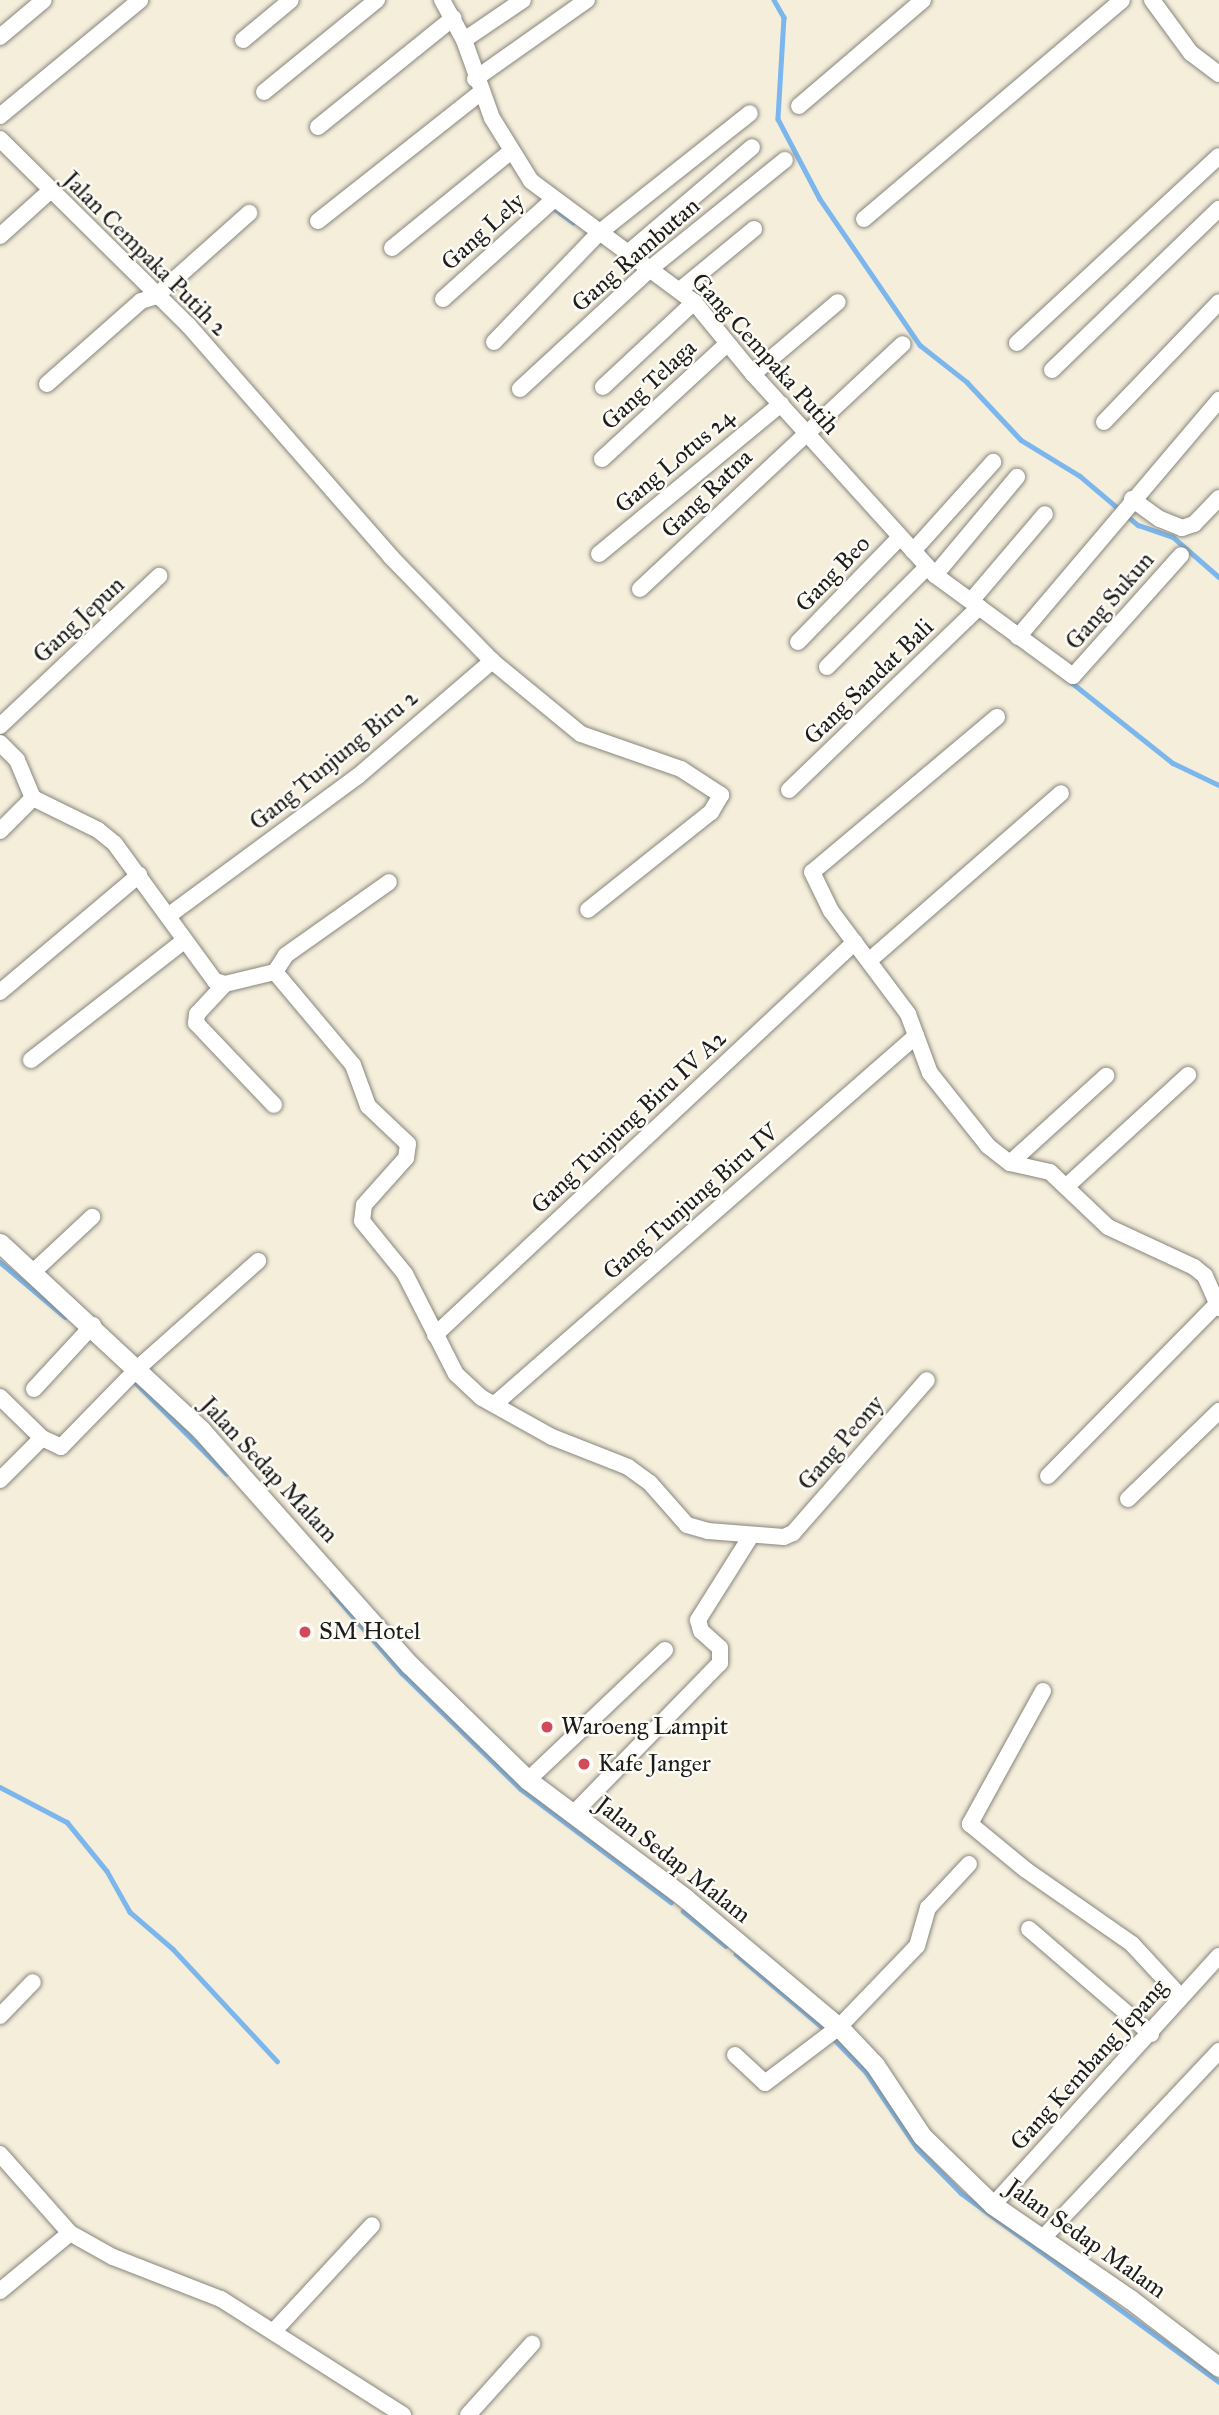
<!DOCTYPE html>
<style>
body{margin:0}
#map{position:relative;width:1219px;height:2415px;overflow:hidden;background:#f4eedb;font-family:"IM FELL Great Primer",serif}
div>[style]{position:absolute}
.stream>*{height:4.5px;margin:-2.25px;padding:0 2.25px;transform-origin:2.25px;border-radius:2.25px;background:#7bb6ec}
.roads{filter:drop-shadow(0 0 2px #88857c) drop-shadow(0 0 2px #88857c)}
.minor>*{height:16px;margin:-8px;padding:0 8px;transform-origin:8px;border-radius:8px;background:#fff}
.tertiary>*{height:19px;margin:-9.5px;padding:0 9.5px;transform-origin:9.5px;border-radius:9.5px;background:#fff}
.dots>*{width:19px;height:19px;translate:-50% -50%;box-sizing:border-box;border:4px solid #fdfcf7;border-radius:50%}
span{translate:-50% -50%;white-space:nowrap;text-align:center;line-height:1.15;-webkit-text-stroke:5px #fdfcf7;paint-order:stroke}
.street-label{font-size:24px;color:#1c1c1c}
.poi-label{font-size:24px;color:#1c1c1c}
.left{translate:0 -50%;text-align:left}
</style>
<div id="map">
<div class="stream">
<div style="left:774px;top:0;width:20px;rotate:60deg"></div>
<div style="left:784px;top:17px;width:102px;rotate:93.4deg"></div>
<div style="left:778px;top:119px;width:90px;rotate:62.3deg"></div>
<div style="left:820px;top:199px;width:177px;rotate:55.6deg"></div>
<div style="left:920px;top:345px;width:60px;rotate:38.2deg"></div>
<div style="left:967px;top:382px;width:79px;rotate:47deg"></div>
<div style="left:1021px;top:440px;width:69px;rotate:31.4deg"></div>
<div style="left:1080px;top:476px;width:76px;rotate:40.2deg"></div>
<div style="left:1138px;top:525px;width:37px;rotate:19deg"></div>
<div style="left:1173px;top:537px;width:61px;rotate:41deg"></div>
<div style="left:552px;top:207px;width:26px;rotate:36deg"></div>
<div style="left:1071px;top:682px;width:130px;rotate:38.5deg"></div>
<div style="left:1173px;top:763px;width:51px;rotate:25.6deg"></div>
<div style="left:0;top:1262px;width:85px;rotate:40.2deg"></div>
<div style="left:133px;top:1380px;width:132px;rotate:45deg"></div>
<div style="left:332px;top:1592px;width:107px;rotate:49.2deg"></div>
<div style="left:402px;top:1673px;width:166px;rotate:44.3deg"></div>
<div style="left:521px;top:1789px;width:188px;rotate:37deg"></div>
<div style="left:0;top:1787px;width:76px;rotate:27.6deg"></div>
<div style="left:67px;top:1822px;width:63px;rotate:50.8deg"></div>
<div style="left:107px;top:1871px;width:47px;rotate:60.7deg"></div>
<div style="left:130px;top:1912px;width:57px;rotate:40.7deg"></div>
<div style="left:173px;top:1949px;width:153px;rotate:47.1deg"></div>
<div style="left:683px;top:1911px;width:55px;rotate:39.1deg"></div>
<div style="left:736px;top:1954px;width:111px;rotate:40.3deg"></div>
<div style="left:833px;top:2038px;width:47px;rotate:45.9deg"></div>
<div style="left:866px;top:2072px;width:92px;rotate:56.1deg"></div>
<div style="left:917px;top:2148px;width:63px;rotate:45.6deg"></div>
<div style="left:961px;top:2193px;width:320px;rotate:36.2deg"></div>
</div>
<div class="roads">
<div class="minor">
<div style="left:442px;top:0;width:46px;rotate:61.2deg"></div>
<div style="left:464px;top:40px;width:83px;rotate:70.3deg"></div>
<div style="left:492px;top:118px;width:74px;rotate:58.2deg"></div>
<div style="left:531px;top:181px;width:203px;rotate:36.6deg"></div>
<div style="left:694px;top:302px;width:93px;rotate:50.7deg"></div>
<div style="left:753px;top:374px;width:271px;rotate:47.8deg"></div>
<div style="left:935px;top:575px;width:171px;rotate:36.2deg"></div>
<div style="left:1073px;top:676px;width:162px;rotate:-48.2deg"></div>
<div style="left:1152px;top:0;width:66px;rotate:53.7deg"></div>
<div style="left:1191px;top:53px;width:35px;rotate:37deg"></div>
<div style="left:0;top:37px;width:57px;rotate:-40.1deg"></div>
<div style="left:243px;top:40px;width:62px;rotate:-39.8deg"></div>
<div style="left:464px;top:40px;width:71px;rotate:-34.1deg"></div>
<div style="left:475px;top:79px;width:137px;rotate:-35.2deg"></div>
<div style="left:264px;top:92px;width:146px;rotate:-39.2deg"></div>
<div style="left:799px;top:106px;width:163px;rotate:-40.5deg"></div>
<div style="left:0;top:116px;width:182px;rotate:-39.6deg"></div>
<div style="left:318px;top:127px;width:174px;rotate:-38.9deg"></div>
<div style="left:0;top:139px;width:266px;rotate:44.7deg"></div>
<div style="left:189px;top:326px;width:307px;rotate:48.8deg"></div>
<div style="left:391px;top:557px;width:145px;rotate:45.8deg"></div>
<div style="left:492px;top:661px;width:115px;rotate:39.4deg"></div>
<div style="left:581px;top:734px;width:106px;rotate:19.3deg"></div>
<div style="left:681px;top:769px;width:48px;rotate:33deg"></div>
<div style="left:721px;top:795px;width:20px;rotate:120deg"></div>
<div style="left:711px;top:812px;width:157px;rotate:141.5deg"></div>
<div style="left:864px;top:219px;width:338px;rotate:-40.3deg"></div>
<div style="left:318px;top:221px;width:206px;rotate:-38.3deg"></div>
<div style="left:0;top:236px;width:67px;rotate:-42deg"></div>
<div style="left:392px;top:248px;width:152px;rotate:-39.1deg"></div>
<div style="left:630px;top:251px;width:160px;rotate:-40.4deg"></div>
<div style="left:680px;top:290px;width:96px;rotate:-39.5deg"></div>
<div style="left:443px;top:299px;width:148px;rotate:-42deg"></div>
<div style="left:494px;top:342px;width:153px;rotate:-46.1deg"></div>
<div style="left:600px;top:232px;width:191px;rotate:-38.4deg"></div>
<div style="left:1017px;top:343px;width:275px;rotate:-42.8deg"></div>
<div style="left:1052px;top:370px;width:232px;rotate:-44deg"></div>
<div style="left:753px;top:374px;width:111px;rotate:-40.3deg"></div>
<div style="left:47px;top:384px;width:125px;rotate:-41.4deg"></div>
<div style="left:141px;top:301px;width:16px;rotate:-18deg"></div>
<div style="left:156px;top:296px;width:125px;rotate:-41.7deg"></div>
<div style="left:603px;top:387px;width:125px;rotate:-43deg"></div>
<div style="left:520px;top:389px;width:178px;rotate:-42.7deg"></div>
<div style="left:651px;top:268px;width:172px;rotate:-38.9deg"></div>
<div style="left:1104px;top:422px;width:166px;rotate:-46.2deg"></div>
<div style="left:602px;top:459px;width:170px;rotate:-42.6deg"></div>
<div style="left:1132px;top:499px;width:34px;rotate:36deg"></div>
<div style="left:1160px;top:519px;width:24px;rotate:22deg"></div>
<div style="left:1182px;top:528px;width:13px;rotate:-18deg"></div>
<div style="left:1194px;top:524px;width:36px;rotate:-46deg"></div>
<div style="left:913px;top:551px;width:120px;rotate:-48deg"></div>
<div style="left:599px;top:554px;width:236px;rotate:-39.5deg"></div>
<div style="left:935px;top:575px;width:128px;rotate:-50.1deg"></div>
<div style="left:640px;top:589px;width:359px;rotate:-43deg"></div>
<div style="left:971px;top:601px;width:114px;rotate:-49.6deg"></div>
<div style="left:1018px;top:637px;width:311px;rotate:-49.7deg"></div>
<div style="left:798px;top:642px;width:146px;rotate:-45.8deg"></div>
<div style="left:827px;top:667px;width:141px;rotate:-45deg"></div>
<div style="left:997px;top:717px;width:241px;rotate:140deg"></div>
<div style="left:812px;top:872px;width:43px;rotate:64deg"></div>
<div style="left:831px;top:911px;width:129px;rotate:53.2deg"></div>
<div style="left:908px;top:1014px;width:63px;rotate:69.6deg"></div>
<div style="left:930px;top:1073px;width:93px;rotate:51.5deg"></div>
<div style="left:988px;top:1146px;width:28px;rotate:38deg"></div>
<div style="left:1010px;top:1163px;width:41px;rotate:12.7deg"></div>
<div style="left:1050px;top:1172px;width:80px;rotate:43.5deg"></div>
<div style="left:1108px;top:1227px;width:95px;rotate:24.9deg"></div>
<div style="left:1194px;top:1267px;width:14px;rotate:39deg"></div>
<div style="left:1205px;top:1276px;width:35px;rotate:66deg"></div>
<div style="left:0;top:726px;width:219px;rotate:-43.3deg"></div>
<div style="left:0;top:743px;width:24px;rotate:45deg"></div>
<div style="left:17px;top:760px;width:41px;rotate:67.2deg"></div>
<div style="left:789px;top:790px;width:264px;rotate:-43.9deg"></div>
<div style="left:0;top:831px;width:47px;rotate:-45deg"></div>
<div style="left:33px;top:798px;width:72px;rotate:26.2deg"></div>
<div style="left:98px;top:830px;width:22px;rotate:39deg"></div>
<div style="left:115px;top:844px;width:170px;rotate:53.9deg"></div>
<div style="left:215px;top:981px;width:10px;rotate:17deg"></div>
<div style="left:225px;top:984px;width:51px;rotate:-13.5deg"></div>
<div style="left:168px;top:916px;width:236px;rotate:-36.4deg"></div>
<div style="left:358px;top:776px;width:177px;rotate:-40.6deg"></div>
<div style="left:871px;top:959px;width:252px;rotate:-41.1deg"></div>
<div style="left:275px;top:972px;width:121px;rotate:50deg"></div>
<div style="left:353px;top:1065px;width:44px;rotate:69.9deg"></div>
<div style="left:368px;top:1106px;width:55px;rotate:43.5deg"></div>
<div style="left:408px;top:1144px;width:14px;rotate:98deg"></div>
<div style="left:406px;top:1158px;width:63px;rotate:131.8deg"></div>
<div style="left:364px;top:1205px;width:16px;rotate:97deg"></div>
<div style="left:362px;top:1221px;width:68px;rotate:50.9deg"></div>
<div style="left:405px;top:1274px;width:112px;rotate:63deg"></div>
<div style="left:456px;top:1374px;width:35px;rotate:43deg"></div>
<div style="left:482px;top:1398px;width:80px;rotate:29.1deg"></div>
<div style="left:552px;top:1437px;width:82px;rotate:21.5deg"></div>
<div style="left:628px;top:1467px;width:27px;rotate:36deg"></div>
<div style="left:650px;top:1483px;width:56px;rotate:48.6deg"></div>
<div style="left:687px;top:1525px;width:22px;rotate:16deg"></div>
<div style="left:708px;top:1531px;width:76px;rotate:4.5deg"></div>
<div style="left:784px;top:1537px;width:10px;rotate:-24deg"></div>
<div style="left:793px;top:1533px;width:203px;rotate:-48.8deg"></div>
<div style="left:275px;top:972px;width:20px;rotate:-57deg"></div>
<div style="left:286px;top:955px;width:126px;rotate:-35.3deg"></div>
<div style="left:225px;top:984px;width:41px;rotate:133deg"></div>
<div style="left:197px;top:1014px;width:9px;rotate:96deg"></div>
<div style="left:196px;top:1023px;width:113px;rotate:46.4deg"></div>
<div style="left:0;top:992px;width:182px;rotate:-40.1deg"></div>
<div style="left:31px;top:1060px;width:194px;rotate:-37.9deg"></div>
<div style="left:1010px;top:1163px;width:130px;rotate:-42.2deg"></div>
<div style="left:1068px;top:1185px;width:163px;rotate:-42.5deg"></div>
<div style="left:33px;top:1272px;width:81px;rotate:-43deg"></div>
<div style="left:435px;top:1335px;width:575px;rotate:-43.1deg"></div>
<div style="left:34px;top:1389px;width:87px;rotate:-47.3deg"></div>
<div style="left:0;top:1397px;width:59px;rotate:44.3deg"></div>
<div style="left:42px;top:1438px;width:21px;rotate:25deg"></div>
<div style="left:61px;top:1447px;width:110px;rotate:-45.7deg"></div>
<div style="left:138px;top:1368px;width:161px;rotate:-41.7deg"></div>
<div style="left:496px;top:1403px;width:558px;rotate:-41.15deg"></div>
<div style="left:1048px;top:1476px;width:240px;rotate:-45.5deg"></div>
<div style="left:0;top:1480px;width:59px;rotate:-45deg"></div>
<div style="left:1128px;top:1499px;width:127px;rotate:-44deg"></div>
<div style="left:1043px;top:1691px;width:152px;rotate:118.8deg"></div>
<div style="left:970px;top:1824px;width:72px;rotate:39.4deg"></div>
<div style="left:1026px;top:1870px;width:129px;rotate:34.9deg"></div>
<div style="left:1132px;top:1944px;width:72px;rotate:47.2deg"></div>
<div style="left:528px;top:1780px;width:189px;rotate:-43.5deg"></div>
<div style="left:573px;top:1814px;width:211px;rotate:-45.8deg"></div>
<div style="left:720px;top:1663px;width:15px;rotate:-90deg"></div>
<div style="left:720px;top:1648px;width:25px;rotate:-138deg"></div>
<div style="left:701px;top:1631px;width:11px;rotate:-105deg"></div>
<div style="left:698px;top:1620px;width:99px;rotate:-57.8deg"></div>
<div style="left:1029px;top:1929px;width:161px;rotate:40.7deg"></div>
<div style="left:0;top:2016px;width:47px;rotate:-45.9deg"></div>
<div style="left:735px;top:2055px;width:41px;rotate:43deg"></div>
<div style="left:765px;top:2083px;width:93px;rotate:-37.1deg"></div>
<div style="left:839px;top:2027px;width:112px;rotate:-46.1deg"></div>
<div style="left:917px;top:1946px;width:40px;rotate:-74deg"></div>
<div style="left:928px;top:1908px;width:60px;rotate:-47deg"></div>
<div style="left:0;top:2154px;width:106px;rotate:48.5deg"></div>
<div style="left:70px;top:2233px;width:49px;rotate:29.2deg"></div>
<div style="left:113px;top:2257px;width:116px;rotate:21.3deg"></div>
<div style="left:221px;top:2299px;width:216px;rotate:32.5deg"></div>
<div style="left:993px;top:2205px;width:336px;rotate:-47.8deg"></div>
<div style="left:1041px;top:2240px;width:260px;rotate:-46.7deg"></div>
<div style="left:0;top:2291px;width:91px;rotate:-39.6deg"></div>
<div style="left:274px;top:2331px;width:144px;rotate:-47.2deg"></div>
<div style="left:468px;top:2415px;width:96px;rotate:-48deg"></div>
</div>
<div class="tertiary">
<div style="left:0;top:1243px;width:275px;rotate:42.9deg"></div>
<div style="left:201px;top:1430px;width:314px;rotate:48.4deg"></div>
<div style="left:410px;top:1665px;width:165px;rotate:44.3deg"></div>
<div style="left:528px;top:1780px;width:196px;rotate:36.9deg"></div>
<div style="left:685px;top:1898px;width:201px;rotate:40deg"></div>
<div style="left:839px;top:2027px;width:52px;rotate:46.5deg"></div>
<div style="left:875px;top:2065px;width:85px;rotate:56.5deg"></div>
<div style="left:922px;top:2136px;width:99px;rotate:44.2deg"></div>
<div style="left:993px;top:2205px;width:166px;rotate:34.5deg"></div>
<div style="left:1130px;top:2299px;width:112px;rotate:37.4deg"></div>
</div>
</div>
<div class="dots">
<div style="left:305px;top:1632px;background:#d1495b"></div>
<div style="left:547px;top:1727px;background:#d1495b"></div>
<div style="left:584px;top:1764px;background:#d1495b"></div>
</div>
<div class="street-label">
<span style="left:483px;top:232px;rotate:-42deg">Gang Lely</span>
<span style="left:145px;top:254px;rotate:45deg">Jalan Cempaka Putih 2</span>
<span style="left:636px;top:255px;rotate:-41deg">Gang Rambutan</span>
<span style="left:765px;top:354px;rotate:48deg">Gang Cempaka Putih</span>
<span style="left:649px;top:385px;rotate:-43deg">Gang Telaga</span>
<span style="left:675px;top:461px;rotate:-40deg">Gang Lotus 24</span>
<span style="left:707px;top:494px;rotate:-44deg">Gang Ratna</span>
<span style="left:833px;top:574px;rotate:-46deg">Gang Beo</span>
<span style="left:1110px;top:601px;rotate:-49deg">Gang Sukun</span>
<span style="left:79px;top:620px;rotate:-43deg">Gang Jepun</span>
<span style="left:869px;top:682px;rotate:-44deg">Gang Sandat Bali</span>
<span style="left:334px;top:760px;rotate:-39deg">Gang Tunjung Biru 2</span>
<span style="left:629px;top:1122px;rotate:-43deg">Gang Tunjung Biru IV A2</span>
<span style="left:691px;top:1202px;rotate:-41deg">Gang Tunjung Biru IV</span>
<span style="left:841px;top:1443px;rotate:-49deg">Gang Peony</span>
<span style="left:269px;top:1470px;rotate:47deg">Jalan Sedap Malam</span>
<span style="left:673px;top:1860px;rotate:38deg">Jalan Sedap Malam</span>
<span style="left:1089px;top:2065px;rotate:-48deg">Gang Kembang Jepang</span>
<span style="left:1086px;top:2239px;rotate:35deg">Jalan Sedap Malam</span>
</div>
<div class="poi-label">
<span class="left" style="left:319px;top:1632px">SM Hotel</span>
<span class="left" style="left:561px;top:1727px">Waroeng Lampit</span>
<span class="left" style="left:598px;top:1764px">Kafe Janger</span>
</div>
</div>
